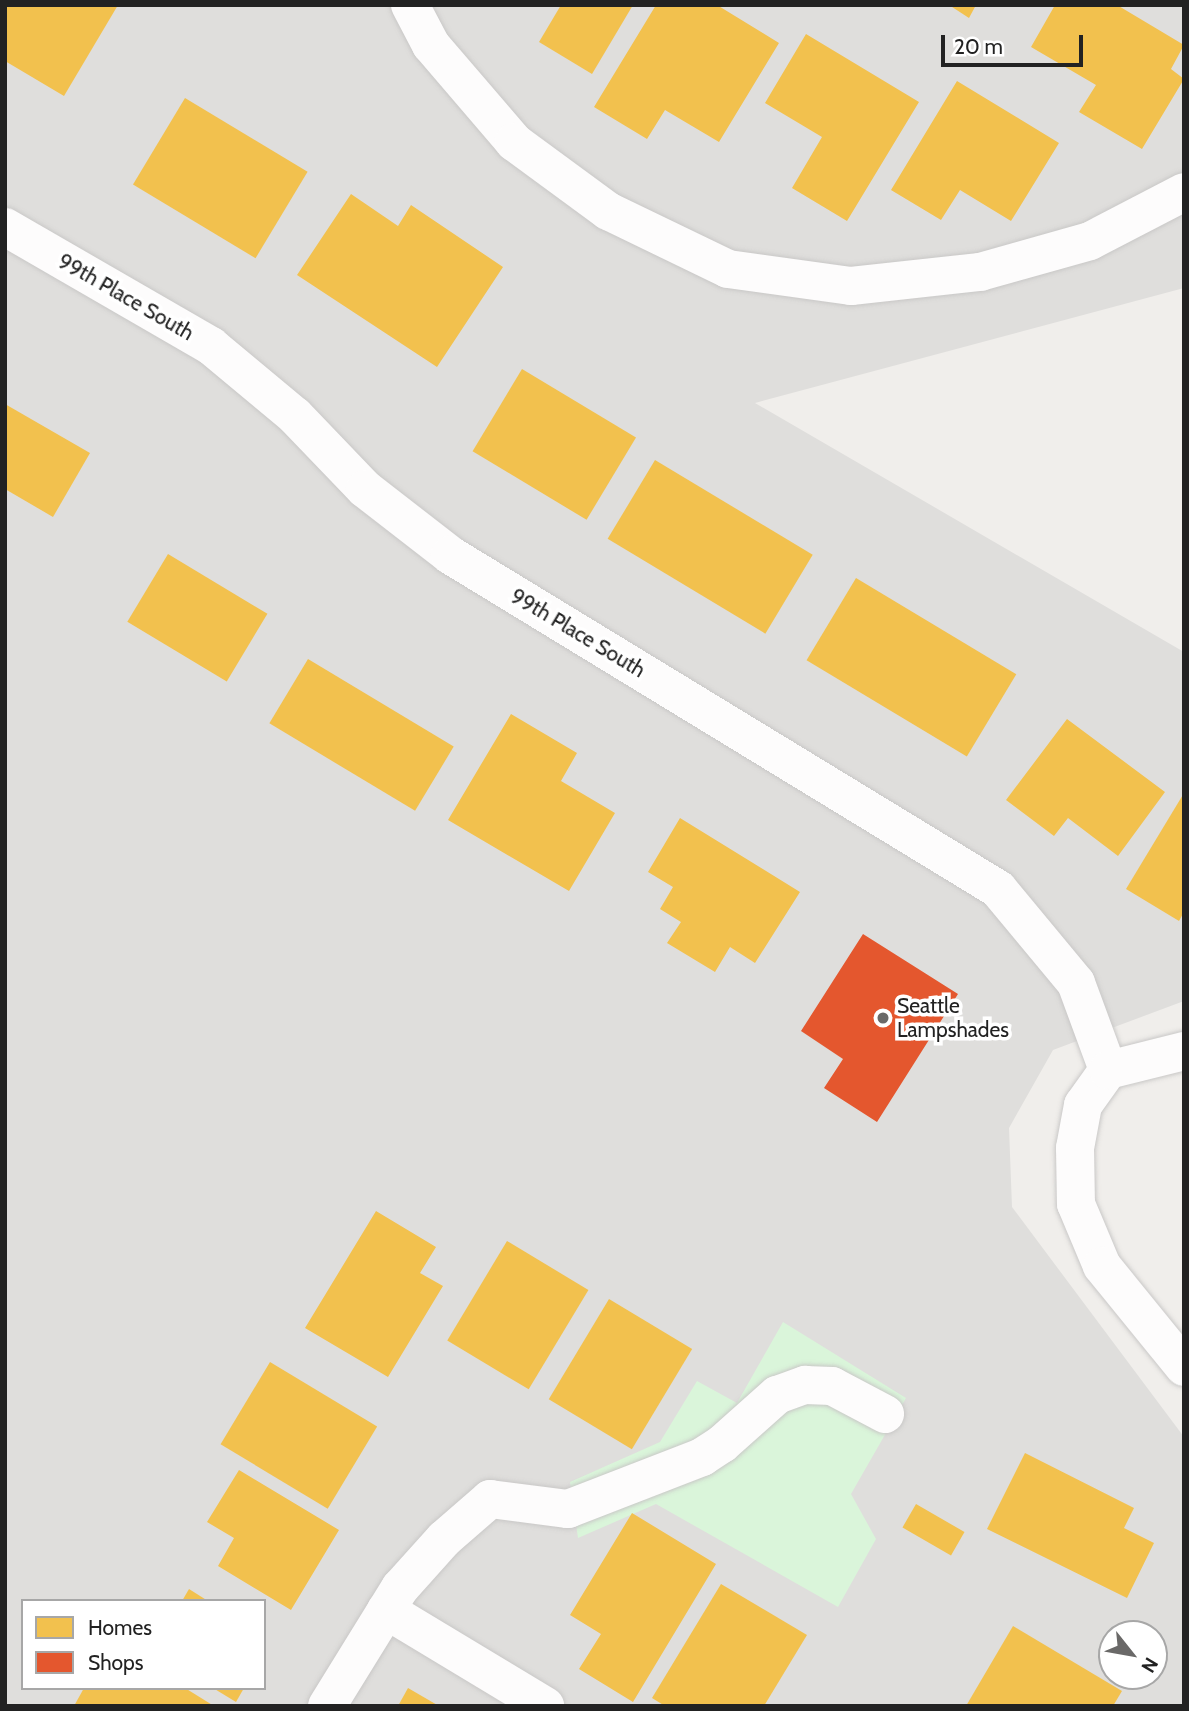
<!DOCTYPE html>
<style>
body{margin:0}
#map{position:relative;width:1189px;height:1711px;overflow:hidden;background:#f0eeeb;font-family:Cabin,sans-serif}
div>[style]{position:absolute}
.residential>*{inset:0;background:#dfdedc}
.park>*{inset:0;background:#daf5da}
.homes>*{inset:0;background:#f2c14e;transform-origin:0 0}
.shops>*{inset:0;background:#e4572e}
.roads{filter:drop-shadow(0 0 2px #c9c8c7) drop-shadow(0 0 2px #c9c8c7)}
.minor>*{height:38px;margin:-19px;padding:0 19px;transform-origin:19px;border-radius:19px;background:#fdfcfc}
.dots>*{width:19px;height:19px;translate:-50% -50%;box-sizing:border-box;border:4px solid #fff;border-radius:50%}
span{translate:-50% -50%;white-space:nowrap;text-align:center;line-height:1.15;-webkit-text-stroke:7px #fff;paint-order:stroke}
.street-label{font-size:21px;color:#222}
.poi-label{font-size:21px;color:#222}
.left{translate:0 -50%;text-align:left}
.frame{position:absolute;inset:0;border:7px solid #222;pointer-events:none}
.legend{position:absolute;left:21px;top:1599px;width:245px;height:91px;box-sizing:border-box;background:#fff;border:2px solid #a7a7a7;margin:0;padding:9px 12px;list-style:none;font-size:21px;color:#222}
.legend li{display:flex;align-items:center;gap:14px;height:35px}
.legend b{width:35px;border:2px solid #a7a7a7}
.north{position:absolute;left:1098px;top:1620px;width:70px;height:70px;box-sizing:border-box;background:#fff;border:2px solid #a7a7a7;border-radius:50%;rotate:121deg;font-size:19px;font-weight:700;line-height:28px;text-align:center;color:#222}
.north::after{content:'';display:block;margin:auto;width:24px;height:32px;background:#6a6968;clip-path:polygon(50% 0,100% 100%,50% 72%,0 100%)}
.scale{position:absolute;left:941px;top:35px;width:142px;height:32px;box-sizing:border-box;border:4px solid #222;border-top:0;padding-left:9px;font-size:21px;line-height:24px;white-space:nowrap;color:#222;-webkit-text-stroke:5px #fff;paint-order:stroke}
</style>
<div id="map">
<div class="residential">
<div style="clip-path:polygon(evenodd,5px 5px,1184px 5px,1184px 288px,755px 403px,1184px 652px,1184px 1001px,1053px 1050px,1009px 1128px,1012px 1207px,1184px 1437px,1184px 1706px,5px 1706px,5px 5px,23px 1601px,264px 1601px,264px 1688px,23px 1688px,23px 1601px,5px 5px,1112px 1634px,1154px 1634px,1154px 1676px,1112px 1676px,1112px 1634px)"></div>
</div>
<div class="park">
<div style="clip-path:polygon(783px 1322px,906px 1398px,851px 1494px,876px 1539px,838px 1607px,656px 1504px,578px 1538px,570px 1482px,660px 1442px,697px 1381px,737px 1403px)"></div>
</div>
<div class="homes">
<div style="clip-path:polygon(5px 5px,118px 5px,64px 96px,5px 61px)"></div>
<div style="clip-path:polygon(561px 5px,633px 5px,592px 74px,539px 42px)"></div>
<div style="clip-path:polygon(656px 5px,717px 5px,779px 43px,719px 142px,665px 110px,647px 139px,594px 107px)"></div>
<div style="clip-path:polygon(949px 5px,976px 5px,969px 18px)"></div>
<div style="clip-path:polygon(1055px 5px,1117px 5px,1184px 45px,1171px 69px,1184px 79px,1142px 149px,1079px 112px,1096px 85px,1031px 47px)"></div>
<div style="clip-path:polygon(806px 34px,919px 102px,847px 221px,792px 188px,822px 137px,765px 103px)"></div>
<div style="clip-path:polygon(957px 81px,1059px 143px,1011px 221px,960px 190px,941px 220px,891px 190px)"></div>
<div style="left:185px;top:98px;width:143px;height:101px;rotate:31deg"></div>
<div style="clip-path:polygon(351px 194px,398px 226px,411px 205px,503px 267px,437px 367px,297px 275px)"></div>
<div style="left:522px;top:369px;width:133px;height:96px;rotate:31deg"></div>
<div style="clip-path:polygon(5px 404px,90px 453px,53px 517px,5px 489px)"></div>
<div style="left:655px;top:460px;width:184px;height:92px;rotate:31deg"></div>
<div style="left:168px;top:554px;width:116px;height:79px;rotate:31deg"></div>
<div style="left:856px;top:578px;width:187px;height:96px;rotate:31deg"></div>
<div style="left:308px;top:659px;width:170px;height:75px;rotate:31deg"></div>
<div style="clip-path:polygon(511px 714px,577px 753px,561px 781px,615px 813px,569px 891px,448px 820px)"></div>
<div style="clip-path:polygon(1067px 719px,1165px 792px,1118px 856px,1068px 818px,1054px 836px,1006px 800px)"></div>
<div style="clip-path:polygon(1184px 793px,1184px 912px,1179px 921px,1126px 889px)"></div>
<div style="clip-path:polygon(680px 818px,800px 892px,755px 963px,730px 947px,715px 972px,667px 943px,681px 922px,660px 909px,673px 887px,648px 872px)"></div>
<div style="clip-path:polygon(376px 1211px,436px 1247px,420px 1273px,443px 1286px,388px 1377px,305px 1328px)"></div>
<div style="left:507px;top:1241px;width:95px;height:116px;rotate:31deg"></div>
<div style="left:609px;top:1299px;width:97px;height:117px;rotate:31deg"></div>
<div style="left:270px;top:1362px;width:125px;height:96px;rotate:31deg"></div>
<div style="clip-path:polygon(1025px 1453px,1134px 1508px,1124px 1528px,1154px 1543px,1127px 1598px,987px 1529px)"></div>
<div style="clip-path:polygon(239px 1470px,339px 1530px,291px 1610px,218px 1566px,234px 1538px,207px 1522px)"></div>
<div style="left:916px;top:1504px;width:56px;height:27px;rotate:30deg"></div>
<div style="clip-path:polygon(632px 1513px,716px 1564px,633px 1702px,579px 1669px,601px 1634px,570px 1615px)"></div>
<div style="clip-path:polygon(721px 1584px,807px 1635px,764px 1706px,665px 1706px,652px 1698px)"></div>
<div style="clip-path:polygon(189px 1589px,208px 1601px,182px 1601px)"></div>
<div style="clip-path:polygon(1013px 1626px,1122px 1691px,1113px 1706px,966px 1706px)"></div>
<div style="clip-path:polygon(84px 1688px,185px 1688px,214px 1706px,74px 1706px)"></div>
<div style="clip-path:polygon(213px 1688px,244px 1688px,236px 1702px)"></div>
<div style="clip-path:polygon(408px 1688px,439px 1706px,398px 1706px)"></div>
</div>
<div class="shops">
<div style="clip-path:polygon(863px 934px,958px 994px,877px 1122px,824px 1088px,843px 1059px,801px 1031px)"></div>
</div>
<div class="roads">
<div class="minor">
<div style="left:410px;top:5px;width:45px;rotate:62.3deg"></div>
<div style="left:431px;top:45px;width:128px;rotate:49.4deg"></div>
<div style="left:514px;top:142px;width:117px;rotate:36.3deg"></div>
<div style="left:608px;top:211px;width:133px;rotate:25.8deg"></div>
<div style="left:728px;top:269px;width:124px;rotate:7.9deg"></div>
<div style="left:851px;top:286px;width:130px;rotate:-6.2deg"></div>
<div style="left:980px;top:272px;width:114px;rotate:-15.7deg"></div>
<div style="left:1090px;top:241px;width:106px;rotate:-27.5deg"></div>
<div style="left:5px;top:227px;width:238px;rotate:30deg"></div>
<div style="left:211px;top:346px;width:109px;rotate:39.8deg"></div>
<div style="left:295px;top:416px;width:101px;rotate:46.2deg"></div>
<div style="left:365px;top:489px;width:108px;rotate:37.8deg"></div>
<div style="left:450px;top:555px;width:642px;rotate:31.36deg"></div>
<div style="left:998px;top:889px;width:122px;rotate:50.3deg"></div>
<div style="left:1076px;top:983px;width:93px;rotate:69.8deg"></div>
<div style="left:1108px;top:1070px;width:43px;rotate:125.5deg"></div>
<div style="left:1083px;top:1105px;width:44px;rotate:100.5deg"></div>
<div style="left:1075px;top:1148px;width:56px;rotate:89deg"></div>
<div style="left:1076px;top:1204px;width:67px;rotate:67.2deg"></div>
<div style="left:1102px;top:1266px;width:130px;rotate:50.9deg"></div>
<div style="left:1108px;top:1070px;width:78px;rotate:-14deg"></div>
<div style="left:386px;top:1610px;width:186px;rotate:31.1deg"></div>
<div style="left:327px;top:1706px;width:139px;rotate:-58.3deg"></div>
<div style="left:400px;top:1588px;width:66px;rotate:-48.1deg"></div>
<div style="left:444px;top:1539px;width:61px;rotate:-41deg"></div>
<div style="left:490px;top:1499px;width:79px;rotate:7.3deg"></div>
<div style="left:568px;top:1509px;width:144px;rotate:-21.2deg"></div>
<div style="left:702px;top:1457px;width:24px;rotate:-33deg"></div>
<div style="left:722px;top:1444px;width:74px;rotate:-41.7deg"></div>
<div style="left:777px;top:1395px;width:30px;rotate:-20deg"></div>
<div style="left:805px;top:1385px;width:27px;rotate:2deg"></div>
<div style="left:832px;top:1386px;width:60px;rotate:27.8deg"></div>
</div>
</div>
<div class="dots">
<div style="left:883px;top:1018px;background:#6a6968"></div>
</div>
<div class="street-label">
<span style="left:126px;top:297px;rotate:30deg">99th Place South</span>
<span style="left:578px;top:633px;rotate:31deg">99th Place South</span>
</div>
<div class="poi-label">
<span class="left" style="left:897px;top:1018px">Seattle<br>Lampshades</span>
</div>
<div class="frame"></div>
<ul class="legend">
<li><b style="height:19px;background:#f2c14e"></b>Homes</li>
<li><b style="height:19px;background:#e4572e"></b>Shops</li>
</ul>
<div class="north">N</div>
<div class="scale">20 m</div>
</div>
